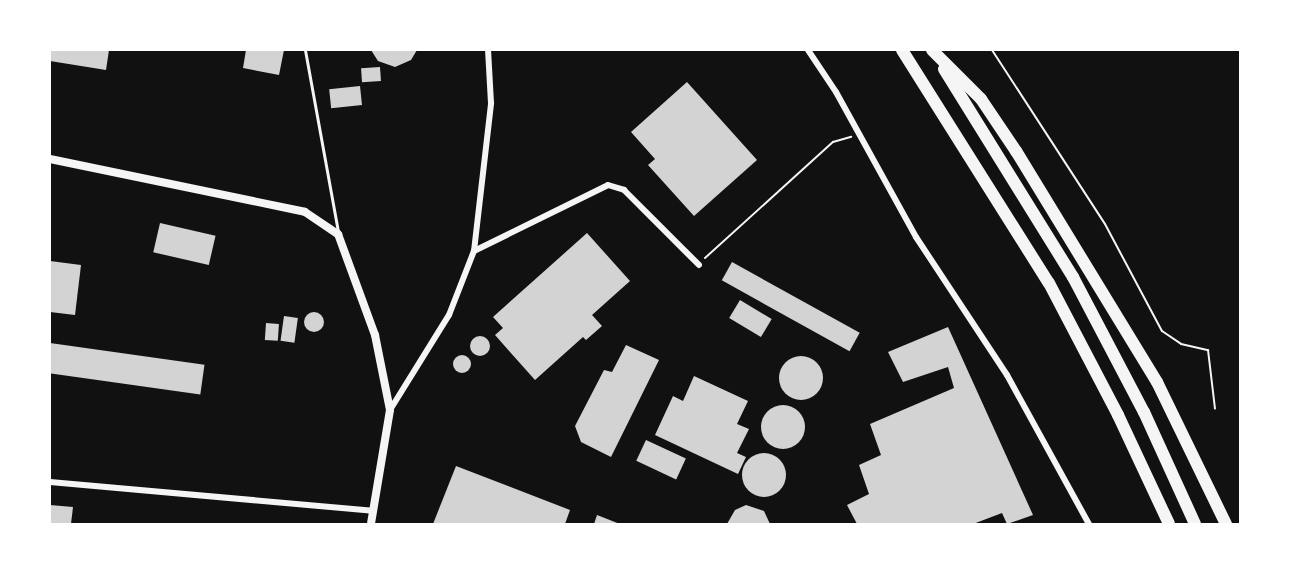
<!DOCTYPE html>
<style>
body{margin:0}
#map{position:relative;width:1290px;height:574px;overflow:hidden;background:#111;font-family:"Varela Round",sans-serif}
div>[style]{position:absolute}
.building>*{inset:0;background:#d3d3d3;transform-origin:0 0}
.round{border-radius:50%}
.path>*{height:2px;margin:-1px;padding:0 1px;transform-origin:1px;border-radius:1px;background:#f5f5f5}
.service>*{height:3px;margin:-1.5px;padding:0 1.5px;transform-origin:1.5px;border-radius:1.5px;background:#f5f5f5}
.minor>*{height:6px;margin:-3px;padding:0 3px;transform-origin:3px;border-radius:3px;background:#f5f5f5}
.tertiary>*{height:8px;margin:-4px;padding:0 4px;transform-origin:4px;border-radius:4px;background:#f5f5f5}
.motorway>*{height:12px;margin:-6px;padding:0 6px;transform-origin:6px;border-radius:6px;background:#f5f5f5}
span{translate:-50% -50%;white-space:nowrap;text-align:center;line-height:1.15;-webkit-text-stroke:4.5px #fff;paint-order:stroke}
.frame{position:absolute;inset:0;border:51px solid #fff;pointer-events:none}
</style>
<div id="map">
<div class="building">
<div style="clip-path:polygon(50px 50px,109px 50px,106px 70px,50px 61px)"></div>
<div style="clip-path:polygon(246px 50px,284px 50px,279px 75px,243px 68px)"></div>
<div style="clip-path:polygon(371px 50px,417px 50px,411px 60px,395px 67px,378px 61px)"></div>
<div style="left:380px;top:67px;width:14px;height:19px;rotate:86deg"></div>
<div style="clip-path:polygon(687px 82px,757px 160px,694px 216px,648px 165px,655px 159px,631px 132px)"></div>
<div style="left:360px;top:86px;width:19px;height:31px;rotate:84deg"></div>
<div style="left:160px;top:223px;width:57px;height:30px;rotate:13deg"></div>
<div style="clip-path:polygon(587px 233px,630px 281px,592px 315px,602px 326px,586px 340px,583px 337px,535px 380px,495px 335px,503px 328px,493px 317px)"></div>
<div style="clip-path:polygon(50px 261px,81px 265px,75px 315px,50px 312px)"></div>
<div style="left:732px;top:262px;width:146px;height:21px;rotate:29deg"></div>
<div style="left:740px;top:300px;width:37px;height:21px;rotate:31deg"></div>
<div class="round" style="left:304px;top:312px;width:20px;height:20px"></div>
<div style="left:284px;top:316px;width:14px;height:25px;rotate:8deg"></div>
<div style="left:266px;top:323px;width:13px;height:17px;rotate:4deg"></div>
<div style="clip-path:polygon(948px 327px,1033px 515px,1007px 524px,1002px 513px,973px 524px,857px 524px,847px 505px,869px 494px,859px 465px,881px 455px,870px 424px,954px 388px,948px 367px,903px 382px,888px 352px)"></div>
<div class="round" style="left:470px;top:336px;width:20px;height:20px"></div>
<div style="left:50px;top:343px;width:156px;height:30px;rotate:8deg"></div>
<div style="clip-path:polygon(626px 345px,659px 360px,611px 457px,581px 442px,575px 426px,604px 370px,612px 372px)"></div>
<div class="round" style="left:453px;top:355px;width:18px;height:18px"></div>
<div class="round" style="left:779px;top:356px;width:44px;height:44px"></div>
<div style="clip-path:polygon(694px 376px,748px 401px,737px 424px,749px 429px,737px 453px,746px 457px,738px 474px,655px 435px,673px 396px,683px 401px)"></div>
<div class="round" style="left:761px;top:405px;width:44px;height:44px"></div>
<div style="left:646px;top:440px;width:44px;height:23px;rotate:25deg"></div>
<div class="round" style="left:742px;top:453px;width:44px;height:44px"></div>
<div style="clip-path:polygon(456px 466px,570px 510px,565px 524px,433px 524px)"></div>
<div style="clip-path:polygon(50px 505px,73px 507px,71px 524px,50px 524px)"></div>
<div style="clip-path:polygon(746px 505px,764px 511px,770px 524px,727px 524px,735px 510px)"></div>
<div style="clip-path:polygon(597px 515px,620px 524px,594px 524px)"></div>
</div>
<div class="path">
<div style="left:992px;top:50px;width:207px;rotate:57deg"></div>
<div style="left:1105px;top:224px;width:121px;rotate:62deg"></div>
<div style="left:1162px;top:331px;width:23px;rotate:34deg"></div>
<div style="left:1181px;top:344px;width:28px;rotate:13deg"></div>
<div style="left:1208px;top:350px;width:59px;rotate:83.2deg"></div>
<div style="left:705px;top:258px;width:173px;rotate:-42.2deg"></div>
<div style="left:833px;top:142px;width:19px;rotate:-16deg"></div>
</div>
<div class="service">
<div style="left:305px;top:50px;width:185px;rotate:79.7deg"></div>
</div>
<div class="minor">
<div style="left:808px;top:50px;width:50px;rotate:56.3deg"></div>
<div style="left:836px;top:92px;width:166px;rotate:61.1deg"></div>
<div style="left:916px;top:237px;width:165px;rotate:56.6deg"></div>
<div style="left:1007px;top:375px;width:170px;rotate:61.2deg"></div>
<div style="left:474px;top:251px;width:149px;rotate:-83.4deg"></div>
<div style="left:491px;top:103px;width:53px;rotate:-93.2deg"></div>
<div style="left:390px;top:410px;width:112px;rotate:-58.2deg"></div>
<div style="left:449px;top:315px;width:69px;rotate:-68.7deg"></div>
<div style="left:474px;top:251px;width:149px;rotate:-26.2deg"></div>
<div style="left:608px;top:185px;width:17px;rotate:17deg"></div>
<div style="left:624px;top:190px;width:106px;rotate:45deg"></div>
<div style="left:50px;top:482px;width:324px;rotate:5.1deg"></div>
</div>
<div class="tertiary">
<div style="left:50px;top:159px;width:260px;rotate:11.7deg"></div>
<div style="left:305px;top:212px;width:40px;rotate:34deg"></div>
<div style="left:338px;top:234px;width:108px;rotate:69.9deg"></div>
<div style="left:375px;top:335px;width:76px;rotate:78.7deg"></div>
<div style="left:390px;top:410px;width:116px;rotate:99.5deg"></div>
</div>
<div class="motorway">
<div style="left:902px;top:50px;width:275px;rotate:57.8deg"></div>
<div style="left:1049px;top:283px;width:149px;rotate:62.4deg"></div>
<div style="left:1118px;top:415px;width:120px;rotate:64.9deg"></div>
<div style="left:932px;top:50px;width:69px;rotate:45deg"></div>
<div style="left:981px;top:99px;width:63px;rotate:56.1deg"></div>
<div style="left:1016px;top:151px;width:271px;rotate:58.6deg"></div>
<div style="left:1157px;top:382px;width:158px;rotate:64.1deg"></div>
<div style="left:944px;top:69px;width:245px;rotate:58.2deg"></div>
<div style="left:1073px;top:277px;width:153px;rotate:62.3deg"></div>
<div style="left:1144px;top:412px;width:123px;rotate:65.5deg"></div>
</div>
<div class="frame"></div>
</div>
